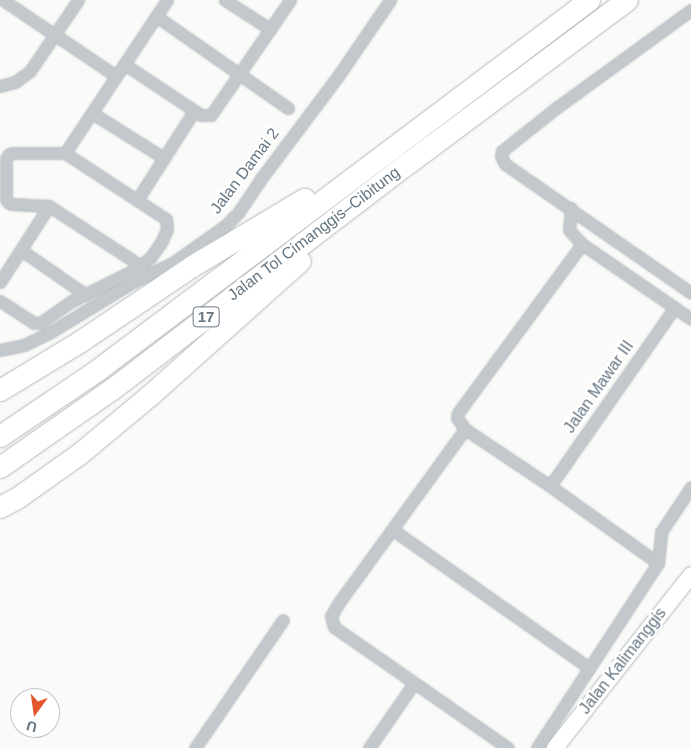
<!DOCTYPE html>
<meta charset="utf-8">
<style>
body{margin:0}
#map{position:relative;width:691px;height:748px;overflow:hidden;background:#fafaf8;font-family:Arial,sans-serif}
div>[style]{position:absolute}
.roads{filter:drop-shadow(0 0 1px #b3babf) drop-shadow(0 0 1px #b3babf)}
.minor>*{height:11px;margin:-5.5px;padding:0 5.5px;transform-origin:5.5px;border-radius:5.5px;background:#c3c8cc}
.secondary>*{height:16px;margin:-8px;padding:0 8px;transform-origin:8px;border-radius:8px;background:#fff}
.motorway>*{height:21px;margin:-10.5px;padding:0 10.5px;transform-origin:10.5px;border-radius:10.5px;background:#fff}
span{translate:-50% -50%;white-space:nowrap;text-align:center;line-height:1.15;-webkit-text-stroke:5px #fff;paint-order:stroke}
.shield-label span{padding:1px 4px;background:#fff;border:1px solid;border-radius:4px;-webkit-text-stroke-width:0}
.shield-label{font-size:15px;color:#657683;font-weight:700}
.street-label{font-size:16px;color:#657683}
.north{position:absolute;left:10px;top:688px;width:50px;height:50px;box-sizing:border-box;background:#fff;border:1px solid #c1c8cd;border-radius:50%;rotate:194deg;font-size:14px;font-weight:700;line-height:20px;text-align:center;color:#657683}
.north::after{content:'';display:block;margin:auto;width:18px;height:22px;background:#e4572e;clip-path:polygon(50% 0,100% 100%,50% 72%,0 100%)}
</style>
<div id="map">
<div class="roads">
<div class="minor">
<div style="left:3px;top:0;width:136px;rotate:33.9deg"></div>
<div style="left:225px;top:0;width:54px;rotate:32.8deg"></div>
<div style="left:691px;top:10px;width:167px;rotate:144deg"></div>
<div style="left:556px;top:108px;width:69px;rotate:141.5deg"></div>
<div style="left:502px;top:151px;width:5px;rotate:101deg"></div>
<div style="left:501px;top:156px;width:9px;rotate:63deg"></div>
<div style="left:505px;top:164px;width:226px;rotate:34.7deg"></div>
<div style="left:156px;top:16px;width:161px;rotate:34.9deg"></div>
<div style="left:124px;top:64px;width:92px;rotate:33.5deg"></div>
<div style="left:201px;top:115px;width:10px"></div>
<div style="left:211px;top:115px;width:140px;rotate:-55.5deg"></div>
<div style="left:0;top:86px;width:16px;rotate:-15deg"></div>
<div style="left:15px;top:82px;width:19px;rotate:-36deg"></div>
<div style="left:30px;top:71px;width:86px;rotate:-55.9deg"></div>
<div style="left:92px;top:113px;width:85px;rotate:32deg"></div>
<div style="left:65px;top:153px;width:184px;rotate:-56.3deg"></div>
<div style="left:137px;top:200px;width:106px;rotate:-57.4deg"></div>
<div style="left:571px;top:208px;width:22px;rotate:95deg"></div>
<div style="left:569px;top:230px;width:19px;rotate:47deg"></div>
<div style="left:582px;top:244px;width:132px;rotate:34.5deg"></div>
<div style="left:582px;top:244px;width:210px;rotate:126.3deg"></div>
<div style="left:458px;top:413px;width:5px;rotate:101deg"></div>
<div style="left:457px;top:418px;width:14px;rotate:54deg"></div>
<div style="left:465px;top:429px;width:102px;rotate:33.8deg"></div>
<div style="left:550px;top:486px;width:133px;rotate:35.5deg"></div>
<div style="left:21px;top:250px;width:79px;rotate:34.7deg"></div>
<div style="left:0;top:282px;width:90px;rotate:-57.2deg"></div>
<div style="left:0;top:301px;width:40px;rotate:32.9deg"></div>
<div style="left:34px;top:323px;width:6px"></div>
<div style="left:40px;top:323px;width:39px;rotate:-35deg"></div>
<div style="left:72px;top:301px;width:74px;rotate:-26.6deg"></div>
<div style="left:138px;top:268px;width:7px;rotate:-117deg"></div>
<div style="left:135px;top:262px;width:103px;rotate:-146.9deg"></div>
<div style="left:49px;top:206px;width:38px;rotate:-177deg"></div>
<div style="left:11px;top:204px;width:4px;rotate:-146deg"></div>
<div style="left:8px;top:202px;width:4px;rotate:-124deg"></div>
<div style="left:6px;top:199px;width:40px;rotate:-90deg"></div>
<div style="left:6px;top:159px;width:6px;rotate:-59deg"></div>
<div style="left:9px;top:154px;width:4px;rotate:-14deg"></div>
<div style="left:13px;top:153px;width:52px"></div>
<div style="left:65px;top:153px;width:121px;rotate:33.2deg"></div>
<div style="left:166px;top:219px;width:10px;rotate:84deg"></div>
<div style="left:167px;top:229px;width:13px;rotate:113deg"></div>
<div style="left:162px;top:241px;width:19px;rotate:125deg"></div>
<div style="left:151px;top:257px;width:17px;rotate:140deg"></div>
<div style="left:0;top:350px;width:25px;rotate:-12deg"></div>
<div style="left:24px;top:345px;width:28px;rotate:-26deg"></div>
<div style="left:49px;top:333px;width:98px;rotate:-31.3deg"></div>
<div style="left:133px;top:282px;width:46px;rotate:-26deg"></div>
<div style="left:174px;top:262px;width:64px;rotate:-35.4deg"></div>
<div style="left:226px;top:225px;width:17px;rotate:-45deg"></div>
<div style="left:238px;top:213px;width:40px;rotate:-56deg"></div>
<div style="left:260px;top:180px;width:130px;rotate:-53.1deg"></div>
<div style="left:338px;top:76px;width:92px;rotate:-55.6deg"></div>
<div style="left:465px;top:429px;width:216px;rotate:126deg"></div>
<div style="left:338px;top:604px;width:14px;rotate:120deg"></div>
<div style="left:331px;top:616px;width:11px;rotate:75deg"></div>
<div style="left:334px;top:627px;width:212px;rotate:34.8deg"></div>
<div style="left:550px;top:486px;width:217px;rotate:-55.1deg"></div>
<div style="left:393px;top:530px;width:240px;rotate:35.1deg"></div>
<div style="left:195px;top:748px;width:155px;rotate:-55.5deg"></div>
<div style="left:369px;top:748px;width:79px;rotate:-55.3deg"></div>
<div style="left:537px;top:748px;width:221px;rotate:-56.8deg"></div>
<div style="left:658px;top:563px;width:31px;rotate:-84deg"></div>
<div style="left:661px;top:532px;width:54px;rotate:-56.3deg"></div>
</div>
<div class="secondary">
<div style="left:555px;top:748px;width:220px;rotate:-51.8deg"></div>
</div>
<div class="motorway">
<div style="left:0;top:390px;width:92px;rotate:-31.3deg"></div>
<div style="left:79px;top:342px;width:136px;rotate:-33.9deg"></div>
<div style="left:192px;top:266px;width:131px;rotate:-30.9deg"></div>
<div style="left:0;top:436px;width:116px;rotate:-34.1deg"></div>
<div style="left:96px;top:371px;width:617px;rotate:-36.96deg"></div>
<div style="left:0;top:467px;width:136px;rotate:-34.9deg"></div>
<div style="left:112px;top:389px;width:372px;rotate:-37.4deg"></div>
<div style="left:408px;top:163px;width:273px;rotate:-36.7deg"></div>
<div style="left:0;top:507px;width:19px;rotate:-28deg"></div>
<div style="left:17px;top:498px;width:76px;rotate:-35.4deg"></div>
<div style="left:79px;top:454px;width:92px;rotate:-39.7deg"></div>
<div style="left:150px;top:395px;width:201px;rotate:-41.8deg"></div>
</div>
</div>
<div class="shield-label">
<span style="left:206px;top:317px">17</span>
</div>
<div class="street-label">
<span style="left:245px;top:171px;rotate:-53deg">Jalan Damai 2</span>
<span style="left:314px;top:234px;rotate:-37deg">Jalan Tol Cimanggis–Cibitung</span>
<span style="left:599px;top:387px;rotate:-55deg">Jalan Mawar III</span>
<span style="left:623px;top:661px;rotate:-52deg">Jalan Kalimanggis</span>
</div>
<div class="north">U</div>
</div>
